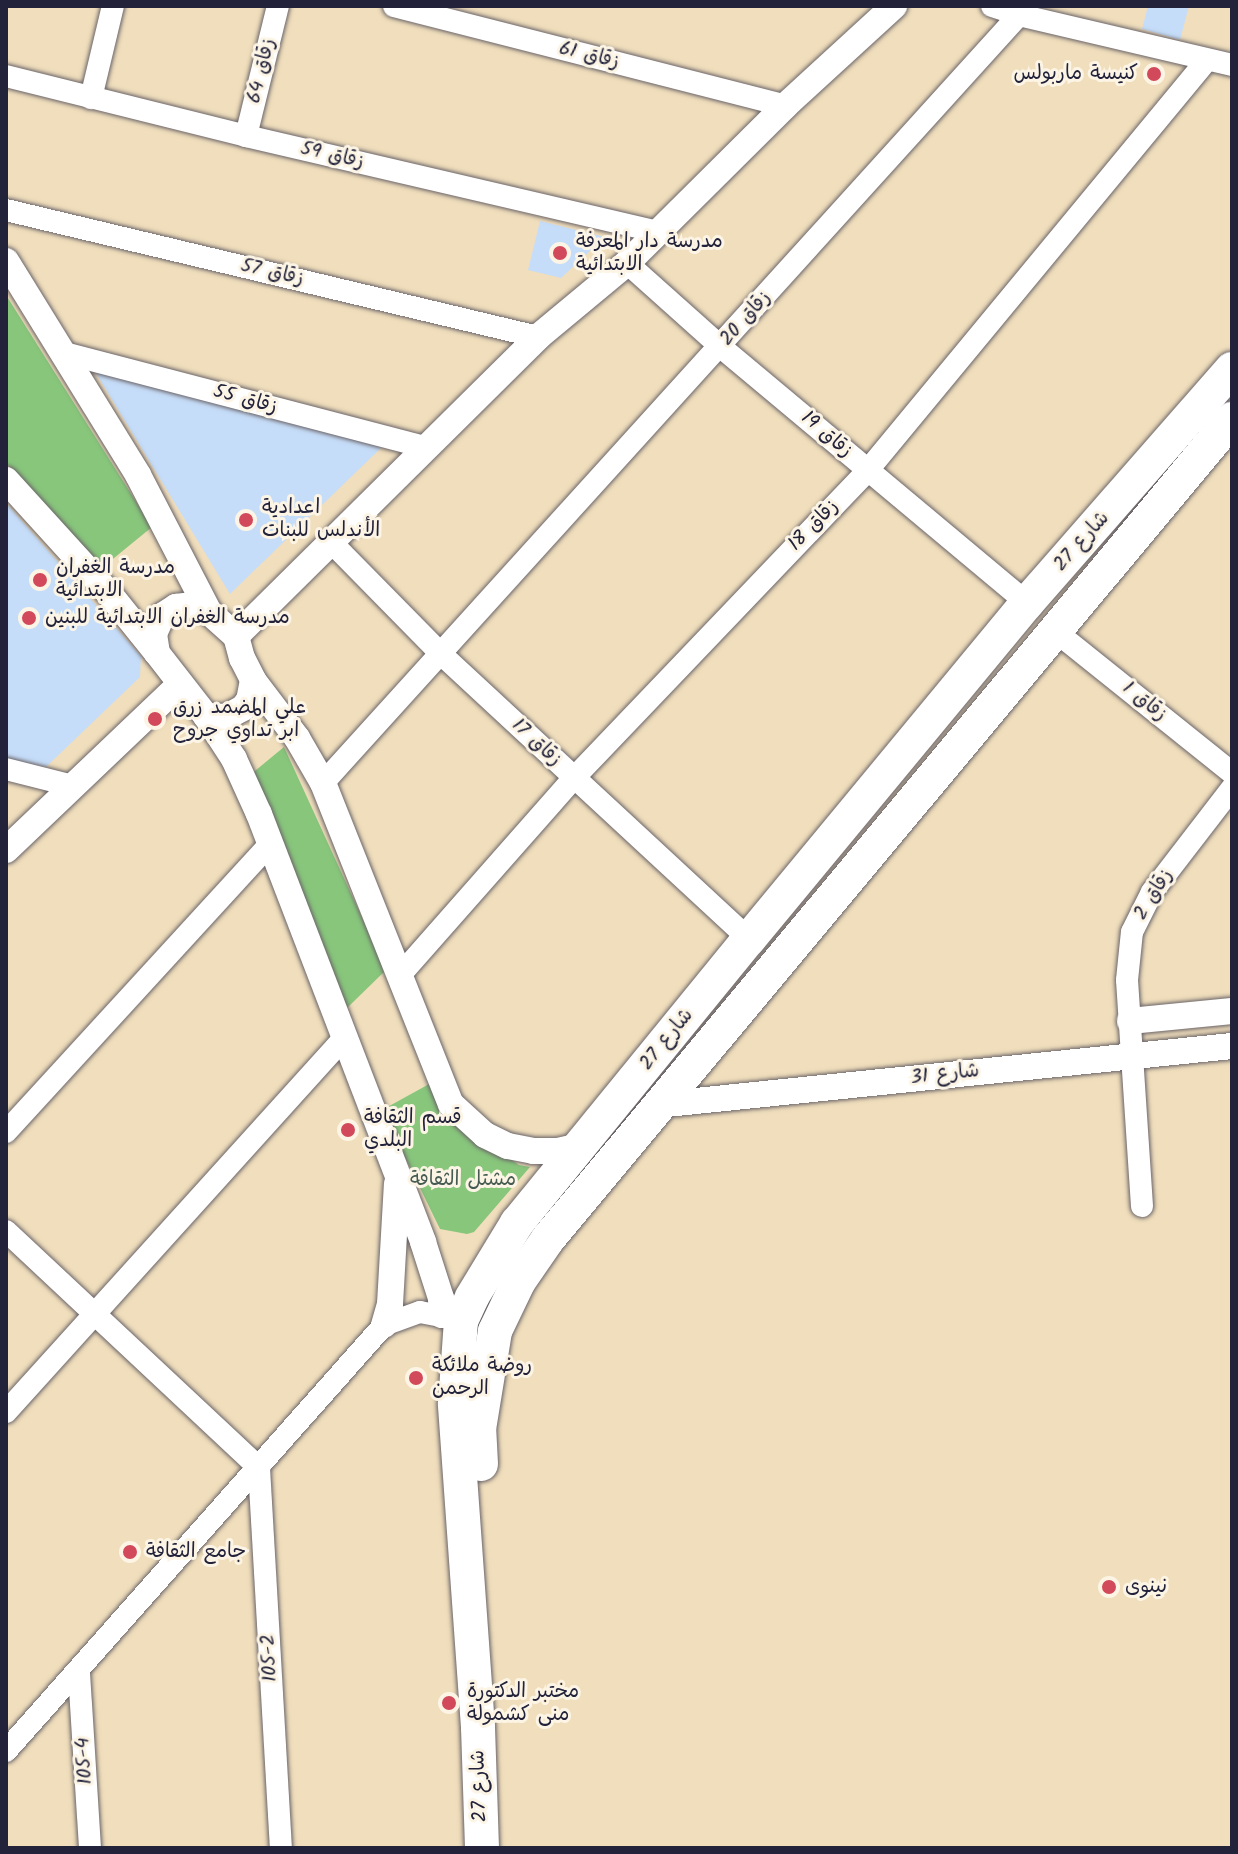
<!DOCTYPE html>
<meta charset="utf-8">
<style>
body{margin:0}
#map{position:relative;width:1238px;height:1854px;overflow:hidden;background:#f0debc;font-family:Kalam,"Playpen Sans Arabic",sans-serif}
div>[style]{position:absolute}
.built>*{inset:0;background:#c6ddf9}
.green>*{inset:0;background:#88c67c}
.roads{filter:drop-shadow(0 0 2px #6a6468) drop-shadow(0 0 2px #6a6468)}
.minor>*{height:22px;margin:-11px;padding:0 11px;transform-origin:11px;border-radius:11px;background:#fff}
.tertiary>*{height:26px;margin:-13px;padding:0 13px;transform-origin:13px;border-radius:13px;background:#fff}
.primary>*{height:34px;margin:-17px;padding:0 17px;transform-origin:17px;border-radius:17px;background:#fff}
.dots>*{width:22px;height:22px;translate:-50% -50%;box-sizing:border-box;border:4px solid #fcf5e5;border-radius:50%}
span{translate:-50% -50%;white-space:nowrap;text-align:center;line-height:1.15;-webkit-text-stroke:6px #fcf5e5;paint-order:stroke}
.street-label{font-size:20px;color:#22223b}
.poi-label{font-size:20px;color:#22223b}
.right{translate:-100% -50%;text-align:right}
.left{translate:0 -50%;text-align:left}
.park-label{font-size:20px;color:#465b52}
.frame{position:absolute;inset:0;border:8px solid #22223b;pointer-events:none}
</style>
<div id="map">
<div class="built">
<div style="clip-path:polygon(1148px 6px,1189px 6px,1180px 40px,1142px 29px)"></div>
<div style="clip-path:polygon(540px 221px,605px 237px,561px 278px,528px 270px)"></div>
<div style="clip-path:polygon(94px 370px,382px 447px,230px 594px)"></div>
<div style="clip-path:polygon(6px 503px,141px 656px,140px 677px,46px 767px,6px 759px)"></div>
</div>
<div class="green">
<div style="clip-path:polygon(6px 295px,152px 527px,103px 567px,6px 463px)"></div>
<div style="clip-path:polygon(284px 747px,386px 970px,347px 1008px,250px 775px)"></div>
<div style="clip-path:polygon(431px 1083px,447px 1114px,519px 1165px,530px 1167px,474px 1232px,467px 1234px,440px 1229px,382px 1110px)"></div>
</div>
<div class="roads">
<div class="minor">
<div style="left:394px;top:6px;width:404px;rotate:14.3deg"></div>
<div style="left:992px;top:6px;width:28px;rotate:18deg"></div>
<div style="left:6px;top:76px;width:247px;rotate:14deg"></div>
<div style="left:246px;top:136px;width:424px;rotate:13.1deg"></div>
<div style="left:91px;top:98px;width:95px;rotate:-76.6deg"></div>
<div style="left:246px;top:136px;width:134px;rotate:-76.2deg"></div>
<div style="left:6px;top:210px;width:547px;rotate:13.43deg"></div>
<div style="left:627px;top:263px;width:126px;rotate:41.8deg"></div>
<div style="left:721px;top:347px;width:399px;rotate:39.9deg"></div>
<div style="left:64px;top:353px;width:374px;rotate:14.6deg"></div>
<div style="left:330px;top:541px;width:157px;rotate:45.5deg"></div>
<div style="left:440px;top:653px;width:421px;rotate:42.8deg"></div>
<div style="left:1055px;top:631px;width:227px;rotate:38.7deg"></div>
<div style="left:6px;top:769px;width:69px;rotate:14.2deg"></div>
<div style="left:323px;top:783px;width:1036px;rotate:-47.82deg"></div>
<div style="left:1019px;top:15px;width:219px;rotate:13.2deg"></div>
<div style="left:401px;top:974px;width:260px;rotate:-48.6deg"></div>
<div style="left:573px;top:779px;width:427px;rotate:-46.3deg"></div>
<div style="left:868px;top:470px;width:532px;rotate:-50.42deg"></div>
<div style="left:6px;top:1132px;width:388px;rotate:-47.5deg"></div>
<div style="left:1142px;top:1206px;width:226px;rotate:-93.8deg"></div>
<div style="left:1127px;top:980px;width:48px;rotate:-84.1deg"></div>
<div style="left:1132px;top:932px;width:45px;rotate:-63.4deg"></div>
<div style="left:1152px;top:892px;width:131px;rotate:-52.4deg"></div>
<div style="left:6px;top:1231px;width:347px;rotate:43.1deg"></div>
<div style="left:259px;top:1468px;width:381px;rotate:86.7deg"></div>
<div style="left:6px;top:1412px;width:504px;rotate:-47.89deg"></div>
<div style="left:79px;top:1673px;width:175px;rotate:86.4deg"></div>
<div style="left:6px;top:1751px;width:570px;rotate:-48.42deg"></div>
<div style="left:384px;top:1325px;width:38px;rotate:-20deg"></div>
<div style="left:420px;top:1312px;width:37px;rotate:11deg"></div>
</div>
<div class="tertiary">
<div style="left:6px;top:261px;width:251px;rotate:58.3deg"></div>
<div style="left:138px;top:475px;width:154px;rotate:62.6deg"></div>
<div style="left:6px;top:480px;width:151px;rotate:47.7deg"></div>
<div style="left:108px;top:592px;width:78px;rotate:51.2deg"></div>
<div style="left:236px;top:636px;width:425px;rotate:-44.7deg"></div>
<div style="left:538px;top:337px;width:116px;rotate:-39.7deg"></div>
<div style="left:627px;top:263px;width:223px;rotate:-44.8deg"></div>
<div style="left:785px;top:106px;width:148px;rotate:-42.5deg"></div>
<div style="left:253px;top:680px;width:20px;rotate:101deg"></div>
<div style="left:249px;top:700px;width:10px;rotate:127deg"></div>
<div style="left:243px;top:708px;width:19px;rotate:152deg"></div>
<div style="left:226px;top:717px;width:20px;rotate:-177deg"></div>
<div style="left:206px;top:716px;width:80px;rotate:-127.9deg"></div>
<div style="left:157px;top:653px;width:19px;rotate:-99deg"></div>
<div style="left:154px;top:634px;width:20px;rotate:-66deg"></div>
<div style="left:162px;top:616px;width:17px;rotate:-33deg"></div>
<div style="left:176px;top:607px;width:17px;rotate:-7deg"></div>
<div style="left:193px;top:605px;width:17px;rotate:24deg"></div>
<div style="left:209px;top:612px;width:36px;rotate:42deg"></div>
<div style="left:236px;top:636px;width:23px;rotate:75deg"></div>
<div style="left:242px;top:658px;width:25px;rotate:63deg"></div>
<div style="left:253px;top:680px;width:73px;rotate:52.8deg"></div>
<div style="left:297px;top:738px;width:52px;rotate:60deg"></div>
<div style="left:323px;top:783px;width:346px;rotate:68.3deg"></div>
<div style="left:451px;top:1104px;width:46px;rotate:42.4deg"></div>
<div style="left:485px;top:1135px;width:25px;rotate:26deg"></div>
<div style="left:508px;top:1146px;width:25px;rotate:11deg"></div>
<div style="left:533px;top:1151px;width:25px"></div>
<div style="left:558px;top:1151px;width:26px;rotate:-13deg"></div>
<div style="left:206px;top:716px;width:51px;rotate:56.9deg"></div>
<div style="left:234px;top:759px;width:60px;rotate:65.6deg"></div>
<div style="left:259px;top:814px;width:458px;rotate:69deg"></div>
<div style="left:423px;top:1242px;width:59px;rotate:72.2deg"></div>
<div style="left:441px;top:1298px;width:17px;rotate:87deg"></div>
<div style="left:6px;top:850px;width:239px;rotate:-43.6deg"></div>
<div style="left:1130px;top:1021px;width:102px;rotate:-5.6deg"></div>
<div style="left:657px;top:1105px;width:578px;rotate:-5.86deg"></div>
<div style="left:384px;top:1325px;width:22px;rotate:-74deg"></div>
<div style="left:390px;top:1304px;width:120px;rotate:-86.7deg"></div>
</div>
<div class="primary">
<div style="left:481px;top:1464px;width:35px;rotate:-93deg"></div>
<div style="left:479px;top:1429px;width:99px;rotate:-80.7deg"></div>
<div style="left:495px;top:1331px;width:55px;rotate:-64.4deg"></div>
<div style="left:519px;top:1281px;width:51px;rotate:-55.4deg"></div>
<div style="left:548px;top:1239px;width:1068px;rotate:-50.17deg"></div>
<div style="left:482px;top:1848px;width:121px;rotate:-91.9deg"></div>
<div style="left:478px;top:1727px;width:324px;rotate:-94.1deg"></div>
<div style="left:455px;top:1404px;width:83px;rotate:-85.9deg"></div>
<div style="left:461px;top:1321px;width:26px;rotate:-65deg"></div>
<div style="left:472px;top:1297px;width:87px;rotate:-58.7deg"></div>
<div style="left:517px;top:1223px;width:367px;rotate:-50.8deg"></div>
<div style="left:749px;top:939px;width:436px;rotate:-50.4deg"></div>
<div style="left:1027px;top:603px;width:311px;rotate:-48.8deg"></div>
</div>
</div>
<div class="dots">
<div style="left:1154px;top:74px;background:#d1495b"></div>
<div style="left:560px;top:253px;background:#d1495b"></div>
<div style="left:246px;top:520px;background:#d1495b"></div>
<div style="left:40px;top:580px;background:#d1495b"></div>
<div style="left:29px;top:618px;background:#d1495b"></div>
<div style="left:155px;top:719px;background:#d1495b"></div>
<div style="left:348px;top:1130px;background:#d1495b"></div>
<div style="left:416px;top:1378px;background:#d1495b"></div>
<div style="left:130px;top:1552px;background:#d1495b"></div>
<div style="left:1109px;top:1587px;background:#d1495b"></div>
<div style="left:449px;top:1703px;background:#d1495b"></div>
</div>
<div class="street-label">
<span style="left:589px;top:56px;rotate:14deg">زقاق 61</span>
<span style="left:262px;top:71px;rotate:-76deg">زقاق 64</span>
<span style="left:332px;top:156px;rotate:13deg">زقاق 59</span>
<span style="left:272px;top:273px;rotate:13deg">زقاق 57</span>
<span style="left:746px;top:319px;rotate:-48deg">زقاق 20</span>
<span style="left:245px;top:400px;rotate:15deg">زقاق 55</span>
<span style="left:826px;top:435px;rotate:40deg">زقاق 19</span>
<span style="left:814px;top:526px;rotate:-46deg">زقاق 18</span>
<span style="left:1082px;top:542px;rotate:-48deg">شارع 27</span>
<span style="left:1144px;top:702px;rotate:39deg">زقاق 1</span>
<span style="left:536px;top:743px;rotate:43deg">زقاق 17</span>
<span style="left:1154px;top:895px;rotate:-58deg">زقاق 2</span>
<span style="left:667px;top:1040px;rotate:-51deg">شارع 27</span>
<span style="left:945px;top:1075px;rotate:-6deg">شارع 31</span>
<span style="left:270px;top:1658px;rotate:-93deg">105-2</span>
<span style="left:85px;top:1761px;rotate:-94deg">105-4</span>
<span style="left:480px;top:1786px;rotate:-92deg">شارع 27</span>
</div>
<div class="poi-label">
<span class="right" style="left:1138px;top:74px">كنيسة ماربولس</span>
<span class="left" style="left:576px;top:254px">مدرسة دار المعرفة<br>الابتدائية</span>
<span class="left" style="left:262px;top:520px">اعدادية<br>الأندلس للبنات</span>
<span class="left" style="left:56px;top:580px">مدرسة الغفران<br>الابتدائية</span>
<span class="left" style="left:45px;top:618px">مدرسة الغفران الابتدائية للبنين</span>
<span class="left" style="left:173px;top:720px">علي المضمد زرق<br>ابر تداوي جروح</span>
<span class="left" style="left:364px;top:1130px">قسم الثقافة<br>البلدي</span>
<span class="left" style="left:432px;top:1378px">روضة ملائكة<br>الرحمن</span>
<span class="left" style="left:146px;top:1552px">جامع الثقافة</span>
<span class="left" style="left:1125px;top:1587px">نينوى</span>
<span class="left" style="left:467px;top:1704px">مختبر الدكتورة<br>منى كشمولة</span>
</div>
<div class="park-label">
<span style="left:463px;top:1180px">مشتل الثقافة</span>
</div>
<div class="frame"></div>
</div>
